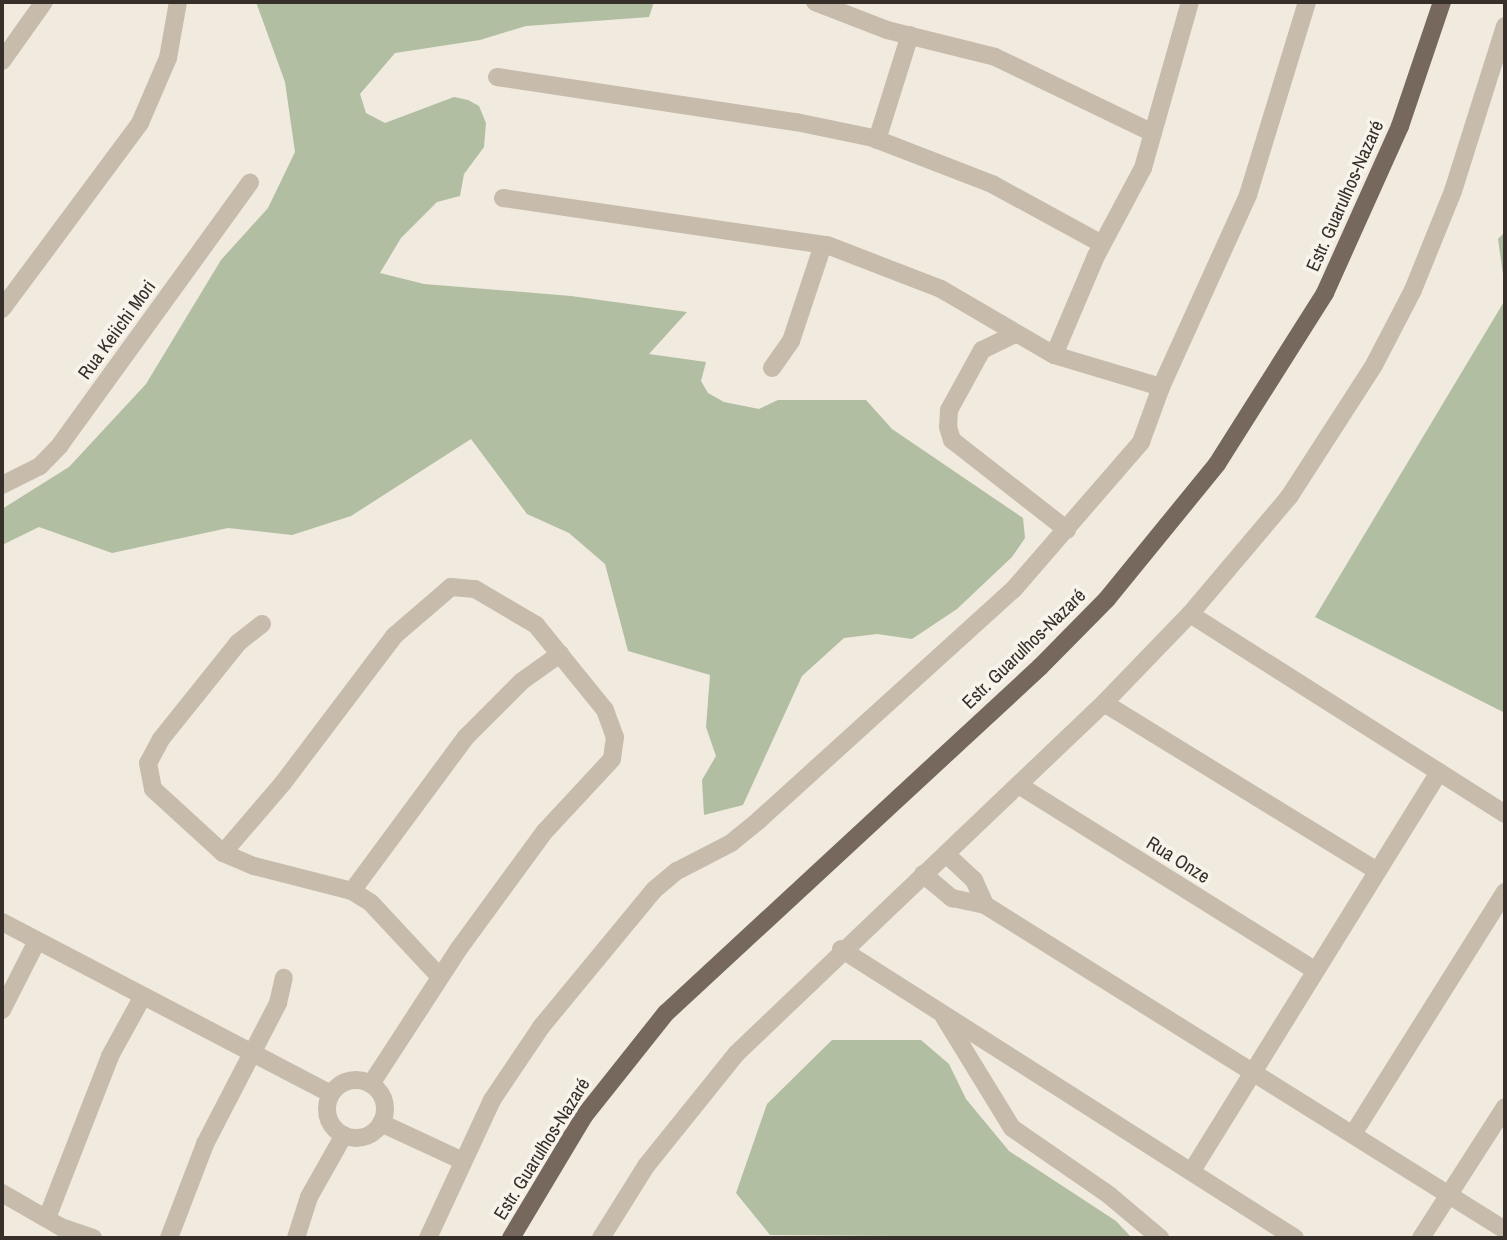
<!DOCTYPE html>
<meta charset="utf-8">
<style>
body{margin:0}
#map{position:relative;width:1507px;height:1240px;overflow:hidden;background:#f0eadf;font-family:"Archivo Narrow",sans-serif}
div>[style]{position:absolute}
.green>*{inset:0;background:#b1bea1}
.minor>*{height:18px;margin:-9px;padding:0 9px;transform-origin:9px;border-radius:9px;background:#c7bbac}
.minor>.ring{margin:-9px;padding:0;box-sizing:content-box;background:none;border:18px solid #c7bbac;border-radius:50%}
.major>*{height:18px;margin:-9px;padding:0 9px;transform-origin:9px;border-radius:9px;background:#76685d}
span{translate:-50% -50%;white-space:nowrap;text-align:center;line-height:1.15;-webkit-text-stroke:7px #f8f4eb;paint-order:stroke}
.street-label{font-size:19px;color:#362f2a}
.frame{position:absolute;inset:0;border:4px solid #362f2a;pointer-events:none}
</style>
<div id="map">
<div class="green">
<div style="clip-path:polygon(256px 2px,654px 2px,649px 17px,526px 26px,480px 40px,395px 53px,360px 94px,366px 113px,385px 123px,454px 97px,468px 100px,479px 106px,486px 123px,484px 147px,464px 174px,460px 196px,437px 202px,401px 238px,380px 273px,424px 284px,571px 296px,687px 312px,649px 354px,706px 362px,701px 381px,708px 393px,724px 402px,759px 409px,778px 400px,866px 400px,892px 429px,1023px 518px,1025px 538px,1012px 557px,957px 609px,912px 639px,877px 634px,844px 638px,802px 676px,743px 805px,704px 815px,702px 780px,716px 756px,706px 727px,710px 675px,628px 651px,605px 564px,569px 533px,527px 514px,471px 439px,351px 516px,292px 535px,228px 528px,112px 553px,39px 527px,2px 545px,2px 509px,69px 467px,146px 384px,221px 260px,268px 208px,295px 152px,285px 82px)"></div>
<div style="clip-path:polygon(1505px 232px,1505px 288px,1498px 239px)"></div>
<div style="clip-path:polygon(1505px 300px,1505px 713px,1315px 617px)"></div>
<div style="clip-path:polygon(832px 1040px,921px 1040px,949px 1064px,966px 1099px,1009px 1151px,1116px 1221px,1132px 1238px,770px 1235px,736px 1193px,767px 1104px)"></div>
</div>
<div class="minor">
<div style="left:815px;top:2px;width:77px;rotate:21.3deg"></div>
<div style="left:887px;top:30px;width:111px;rotate:14deg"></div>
<div style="left:995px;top:57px;width:175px;rotate:25.7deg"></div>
<div style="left:2px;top:61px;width:72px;rotate:-54.6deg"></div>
<div style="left:497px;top:77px;width:302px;rotate:8.6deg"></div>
<div style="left:796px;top:122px;width:79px;rotate:11.7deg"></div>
<div style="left:873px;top:138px;width:128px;rotate:21.1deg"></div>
<div style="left:992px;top:184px;width:125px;rotate:28.6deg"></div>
<div style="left:877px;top:140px;width:110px;rotate:-72.6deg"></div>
<div style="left:503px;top:198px;width:327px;rotate:8.3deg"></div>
<div style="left:827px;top:245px;width:122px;rotate:21.1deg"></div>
<div style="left:941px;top:289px;width:131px;rotate:30.3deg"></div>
<div style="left:1054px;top:355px;width:112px;rotate:16.7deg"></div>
<div style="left:2px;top:309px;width:232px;rotate:-53.4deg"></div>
<div style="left:140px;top:123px;width:71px;rotate:-66.7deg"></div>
<div style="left:168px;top:58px;width:57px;rotate:-79.9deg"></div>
<div style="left:1015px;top:334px;width:37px;rotate:154deg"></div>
<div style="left:982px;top:350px;width:68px;rotate:118.8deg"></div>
<div style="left:949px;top:410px;width:17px;rotate:93deg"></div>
<div style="left:948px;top:427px;width:14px;rotate:73deg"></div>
<div style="left:952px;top:440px;width:146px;rotate:38deg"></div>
<div style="left:1054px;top:355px;width:108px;rotate:-67deg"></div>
<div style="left:1096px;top:256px;width:100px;rotate:-61.9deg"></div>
<div style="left:1143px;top:168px;width:173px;rotate:-74.2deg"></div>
<div style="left:772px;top:368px;width:33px;rotate:-55deg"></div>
<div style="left:791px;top:341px;width:101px;rotate:-71.6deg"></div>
<div style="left:2px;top:485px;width:42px;rotate:-26.6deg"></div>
<div style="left:40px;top:466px;width:29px;rotate:-46deg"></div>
<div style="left:60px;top:445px;width:324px;rotate:-54.1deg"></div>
<div style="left:1190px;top:614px;width:373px;rotate:32.4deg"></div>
<div style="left:262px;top:624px;width:31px;rotate:142deg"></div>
<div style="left:238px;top:643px;width:123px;rotate:128.7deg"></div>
<div style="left:161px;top:739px;width:27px;rotate:118deg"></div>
<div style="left:148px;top:763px;width:26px;rotate:79deg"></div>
<div style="left:153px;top:789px;width:95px;rotate:42.4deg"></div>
<div style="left:223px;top:853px;width:34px;rotate:23deg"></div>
<div style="left:254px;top:866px;width:101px;rotate:14.3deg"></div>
<div style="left:352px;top:891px;width:22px;rotate:32deg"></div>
<div style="left:371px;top:903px;width:101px;rotate:47deg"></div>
<div style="left:1104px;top:703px;width:321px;rotate:31.6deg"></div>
<div style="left:1020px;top:786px;width:345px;rotate:32deg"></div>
<div style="left:223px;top:853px;width:92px;rotate:-49.4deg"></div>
<div style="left:283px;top:783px;width:184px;rotate:-52.9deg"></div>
<div style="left:394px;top:636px;width:75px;rotate:-40.7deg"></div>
<div style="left:451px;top:587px;width:24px;rotate:5deg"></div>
<div style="left:475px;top:589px;width:71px;rotate:30.5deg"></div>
<div style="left:536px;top:625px;width:109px;rotate:50.9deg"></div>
<div style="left:605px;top:710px;width:29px;rotate:70deg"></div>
<div style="left:615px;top:737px;width:22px;rotate:98deg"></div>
<div style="left:612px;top:759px;width:98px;rotate:132.9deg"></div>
<div style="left:545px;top:831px;width:147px;rotate:126.2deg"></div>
<div style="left:458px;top:950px;width:160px;rotate:123deg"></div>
<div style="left:946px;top:854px;width:38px;rotate:43deg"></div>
<div style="left:974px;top:880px;width:27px;rotate:66deg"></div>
<div style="left:923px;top:874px;width:38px;rotate:40deg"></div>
<div style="left:952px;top:898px;width:34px;rotate:12deg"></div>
<div style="left:985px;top:905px;width:613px;rotate:32.01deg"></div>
<div style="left:352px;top:891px;width:192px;rotate:-53.5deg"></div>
<div style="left:466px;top:737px;width:79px;rotate:-45deg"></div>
<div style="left:522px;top:681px;width:47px;rotate:-35.4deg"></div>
<div style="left:2px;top:922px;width:371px;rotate:27.6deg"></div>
<div style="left:841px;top:949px;width:538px;rotate:32.48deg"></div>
<div style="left:2px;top:1010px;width:77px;rotate:-63.1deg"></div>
<div style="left:944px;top:1017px;width:130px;rotate:58.5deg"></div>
<div style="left:1012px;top:1128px;width:118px;rotate:34.6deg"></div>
<div style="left:1109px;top:1195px;width:67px;rotate:40.1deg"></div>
<div class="ring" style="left:327px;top:1080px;width:40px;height:40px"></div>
<div style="left:381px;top:1123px;width:90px;rotate:24.9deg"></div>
<div style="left:1353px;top:1134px;width:286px;rotate:-57.9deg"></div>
<div style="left:1193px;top:1169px;width:467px;rotate:-58.2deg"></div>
<div style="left:2px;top:1193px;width:68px;rotate:30deg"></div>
<div style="left:61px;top:1227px;width:34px;rotate:19deg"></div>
<div style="left:47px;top:1218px;width:174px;rotate:-68.7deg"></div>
<div style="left:110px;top:1056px;width:68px;rotate:-61.2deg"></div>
<div style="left:169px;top:1238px;width:101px;rotate:-69deg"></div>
<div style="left:205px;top:1144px;width:159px;rotate:-62.6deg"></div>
<div style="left:278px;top:1003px;width:26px;rotate:-77deg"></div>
<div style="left:296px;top:1238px;width:43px;rotate:-72.4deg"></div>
<div style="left:309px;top:1197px;width:71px;rotate:-60.6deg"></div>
<div style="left:428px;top:1238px;width:152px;rotate:-65.1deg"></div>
<div style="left:492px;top:1100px;width:88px;rotate:-56.1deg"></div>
<div style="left:541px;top:1027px;width:178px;rotate:-50.5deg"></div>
<div style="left:654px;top:890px;width:30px;rotate:-40deg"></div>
<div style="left:677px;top:871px;width:61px;rotate:-27.4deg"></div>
<div style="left:731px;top:843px;width:36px;rotate:-39deg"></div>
<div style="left:759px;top:820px;width:343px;rotate:-42.2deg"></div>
<div style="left:1013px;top:590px;width:196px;rotate:-49.1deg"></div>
<div style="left:1141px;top:442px;width:59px;rotate:-70deg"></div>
<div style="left:1161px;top:387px;width:211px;rotate:-65.6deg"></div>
<div style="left:1248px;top:195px;width:202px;rotate:-73deg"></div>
<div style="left:601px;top:1238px;width:85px;rotate:-58deg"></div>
<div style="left:646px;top:1166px;width:144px;rotate:-51.2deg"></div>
<div style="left:736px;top:1054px;width:509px;rotate:-43.65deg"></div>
<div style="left:1104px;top:703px;width:124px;rotate:-46deg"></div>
<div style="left:1190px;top:614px;width:153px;rotate:-49.8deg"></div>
<div style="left:1289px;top:497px;width:157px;rotate:-57.2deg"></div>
<div style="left:1374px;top:365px;width:85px;rotate:-62.5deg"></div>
<div style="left:1413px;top:290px;width:107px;rotate:-68deg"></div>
<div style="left:1453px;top:191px;width:173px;rotate:-72.5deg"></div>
<div style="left:1421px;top:1238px;width:156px;rotate:-57.3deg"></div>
</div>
<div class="major">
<div style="left:511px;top:1238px;width:142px;rotate:-59.1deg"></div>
<div style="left:584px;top:1116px;width:132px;rotate:-51.5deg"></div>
<div style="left:666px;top:1013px;width:510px;rotate:-42.77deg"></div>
<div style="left:1040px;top:667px;width:95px;rotate:-45.4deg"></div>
<div style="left:1107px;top:599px;width:174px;rotate:-50.8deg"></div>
<div style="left:1217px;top:464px;width:202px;rotate:-57.7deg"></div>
<div style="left:1325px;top:293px;width:183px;rotate:-65.8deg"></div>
<div style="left:1400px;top:126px;width:131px;rotate:-71.3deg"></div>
</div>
<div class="street-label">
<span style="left:1345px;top:196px;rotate:-66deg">Estr. Guarulhos-Nazaré</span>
<span style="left:117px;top:330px;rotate:-54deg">Rua Keiichi Mori</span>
<span style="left:1024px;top:649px;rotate:-44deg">Estr. Guarulhos-Nazaré</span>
<span style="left:1178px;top:860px;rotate:32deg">Rua Onze</span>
<span style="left:542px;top:1149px;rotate:-58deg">Estr. Guarulhos-Nazaré</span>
</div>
<div class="frame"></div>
</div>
